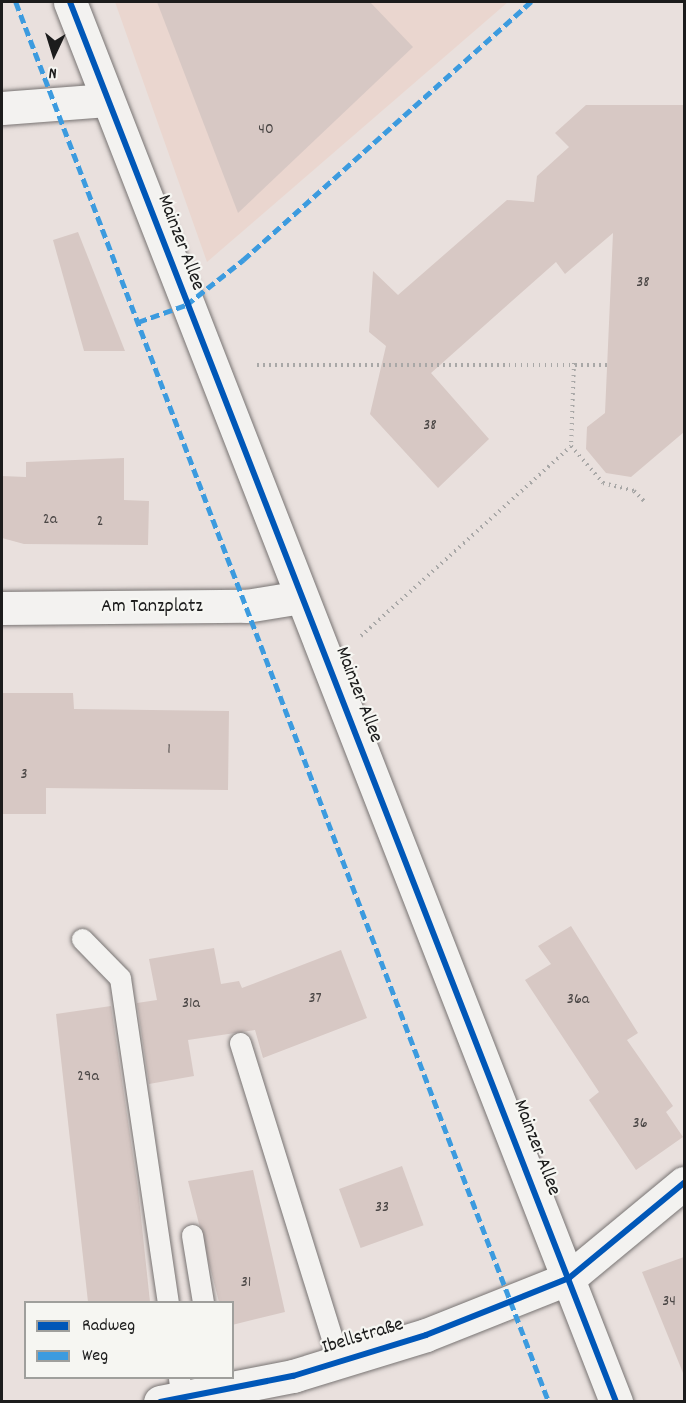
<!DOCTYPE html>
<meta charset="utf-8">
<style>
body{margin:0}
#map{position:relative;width:686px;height:1403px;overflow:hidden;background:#e9e0dd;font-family:Dekko,sans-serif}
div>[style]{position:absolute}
.built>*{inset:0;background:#ead6cf}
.building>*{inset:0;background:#d7c8c4;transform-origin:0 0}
.path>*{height:4px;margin-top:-2px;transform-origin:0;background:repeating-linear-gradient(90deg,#a9a8a7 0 1.5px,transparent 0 6px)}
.roads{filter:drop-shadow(0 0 2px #787473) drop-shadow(0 0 2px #787473)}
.service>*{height:21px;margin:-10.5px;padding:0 10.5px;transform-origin:10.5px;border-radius:10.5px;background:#f3f2f0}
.minor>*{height:33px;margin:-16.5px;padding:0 16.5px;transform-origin:16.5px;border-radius:16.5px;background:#f3f2f0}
.quiet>*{height:4.5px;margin-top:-2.25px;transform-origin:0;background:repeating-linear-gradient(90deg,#3c9bdf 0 9px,transparent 0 13.5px)}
.cycleway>*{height:6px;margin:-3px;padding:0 3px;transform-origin:3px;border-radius:3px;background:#0057b8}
span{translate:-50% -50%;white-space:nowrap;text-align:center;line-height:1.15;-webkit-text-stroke:4.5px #f6f6f2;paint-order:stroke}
.number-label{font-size:16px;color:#4b4746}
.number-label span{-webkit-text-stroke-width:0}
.street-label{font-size:20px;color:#1c1c1c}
.frame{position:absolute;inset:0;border:3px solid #1c1c1c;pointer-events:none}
.legend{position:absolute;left:24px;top:1301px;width:210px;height:78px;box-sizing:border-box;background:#f6f6f2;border:2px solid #9f9f9c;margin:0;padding:8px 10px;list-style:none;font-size:18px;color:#1c1c1c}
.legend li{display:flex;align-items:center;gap:12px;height:30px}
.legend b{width:30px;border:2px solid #9f9f9c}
.north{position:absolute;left:24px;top:24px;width:60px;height:60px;-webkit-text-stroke:4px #f6f6f2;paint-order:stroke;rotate:184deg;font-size:16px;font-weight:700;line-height:24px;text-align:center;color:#1c1c1c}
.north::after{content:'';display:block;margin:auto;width:21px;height:27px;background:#1c1c1c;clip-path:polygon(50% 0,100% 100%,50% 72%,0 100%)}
</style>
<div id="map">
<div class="built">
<div style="clip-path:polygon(115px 2px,508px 2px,207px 262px)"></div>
</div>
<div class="building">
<div style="clip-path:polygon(157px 2px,370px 2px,413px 47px,238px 213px)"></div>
<div style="clip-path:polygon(586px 105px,684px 105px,684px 432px,631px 477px,606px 473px,586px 449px,587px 427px,605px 413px,613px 233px,565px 274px,556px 262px,431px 373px,489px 439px,438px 488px,370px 414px,386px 346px,369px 332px,373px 271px,398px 295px,507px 200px,534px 202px,537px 176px,569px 147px,555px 133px)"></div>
<div style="clip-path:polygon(78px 232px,125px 351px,84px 351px,53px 240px)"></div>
<div style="clip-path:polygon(124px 458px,124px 500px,149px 501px,148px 545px,24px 544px,2px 538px,2px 476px,26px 477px,26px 462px)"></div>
<div style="clip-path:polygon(2px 693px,73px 693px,74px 709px,229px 711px,228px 790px,46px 788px,46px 814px,2px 814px)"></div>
<div style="clip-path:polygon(571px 926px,638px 1033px,627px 1040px,673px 1106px,666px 1112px,683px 1137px,636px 1170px,589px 1100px,599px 1092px,525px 980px,551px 964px,538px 946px)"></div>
<div style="clip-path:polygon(214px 948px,221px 984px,239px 981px,242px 988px,341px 950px,367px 1018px,263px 1058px,255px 1030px,188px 1040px,194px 1076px,149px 1084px,137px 1003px,157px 1000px,149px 959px)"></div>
<div style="clip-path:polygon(111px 1006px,138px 1189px,150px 1302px,88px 1302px,56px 1014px)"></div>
<div style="left:402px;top:1166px;width:63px;height:67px;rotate:70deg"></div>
<div style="clip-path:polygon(253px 1170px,285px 1312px,232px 1325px,232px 1302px,219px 1302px,188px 1181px)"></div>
<div style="clip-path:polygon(684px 1257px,684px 1372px,683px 1373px,642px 1272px)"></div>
</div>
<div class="path">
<div style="left:574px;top:363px;width:83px;rotate:92.1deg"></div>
<div style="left:571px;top:446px;width:49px;rotate:49.1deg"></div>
<div style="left:603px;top:483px;width:32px;rotate:14deg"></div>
<div style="left:634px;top:491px;width:14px;rotate:45deg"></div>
<div style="left:257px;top:365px;width:351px"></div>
<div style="left:361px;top:636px;width:283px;rotate:-42.1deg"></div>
</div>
<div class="roads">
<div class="service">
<div style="left:82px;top:939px;width:54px;rotate:45.7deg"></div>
<div style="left:120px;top:978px;width:328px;rotate:81.6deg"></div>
<div style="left:240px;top:1043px;width:333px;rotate:72.7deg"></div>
<div style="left:192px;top:1235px;width:68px;rotate:80.7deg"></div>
<div style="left:179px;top:1378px;width:21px;rotate:82deg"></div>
</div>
<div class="minor">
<div style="left:70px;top:2px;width:1503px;rotate:68.69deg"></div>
<div style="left:2px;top:108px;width:105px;rotate:-4.4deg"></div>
<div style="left:2px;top:608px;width:244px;rotate:-0.5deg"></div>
<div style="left:246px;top:606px;width:56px;rotate:-9.3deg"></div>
<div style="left:160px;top:1402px;width:136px;rotate:-11.1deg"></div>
<div style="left:293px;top:1376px;width:139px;rotate:-17.1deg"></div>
<div style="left:426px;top:1335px;width:154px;rotate:-21.7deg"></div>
<div style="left:569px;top:1278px;width:149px;rotate:-39.6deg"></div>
</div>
</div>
<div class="quiet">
<div style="left:16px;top:2px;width:1498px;rotate:69.16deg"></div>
<div style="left:138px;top:322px;width:51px;rotate:-19.5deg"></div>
<div style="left:186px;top:305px;width:73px;rotate:-38.3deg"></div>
<div style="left:243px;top:260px;width:387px;rotate:-41.9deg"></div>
</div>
<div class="cycleway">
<div style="left:70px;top:2px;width:1503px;rotate:68.69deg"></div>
<div style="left:160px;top:1402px;width:136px;rotate:-11.1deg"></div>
<div style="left:293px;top:1376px;width:139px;rotate:-17.1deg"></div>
<div style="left:426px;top:1335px;width:154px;rotate:-21.7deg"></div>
<div style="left:569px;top:1278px;width:149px;rotate:-39.6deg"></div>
</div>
<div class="number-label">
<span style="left:266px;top:130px">40</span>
<span style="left:643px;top:283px">38</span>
<span style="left:430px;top:426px">38</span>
<span style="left:50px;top:520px">2a</span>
<span style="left:100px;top:522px">2</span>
<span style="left:169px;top:750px">1</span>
<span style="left:24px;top:775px">3</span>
<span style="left:315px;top:999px">37</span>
<span style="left:578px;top:1000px">36a</span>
<span style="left:191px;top:1004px">31a</span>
<span style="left:88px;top:1077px">29a</span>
<span style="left:640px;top:1124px">36</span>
<span style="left:382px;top:1208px">33</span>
<span style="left:246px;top:1283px">31</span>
<span style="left:669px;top:1302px">34</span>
</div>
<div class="street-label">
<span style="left:180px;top:243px;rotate:69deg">Mainzer Allee</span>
<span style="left:152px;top:607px">Am Tanzplatz</span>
<span style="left:358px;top:695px;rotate:69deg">Mainzer Allee</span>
<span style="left:536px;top:1148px;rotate:69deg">Mainzer Allee</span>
<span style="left:363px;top:1337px;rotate:-17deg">Ibellstraße</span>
</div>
<div class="frame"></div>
<ul class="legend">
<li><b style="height:8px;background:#0057b8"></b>Radweg</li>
<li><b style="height:8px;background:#3c9bdf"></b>Weg</li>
</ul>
<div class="north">N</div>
</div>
